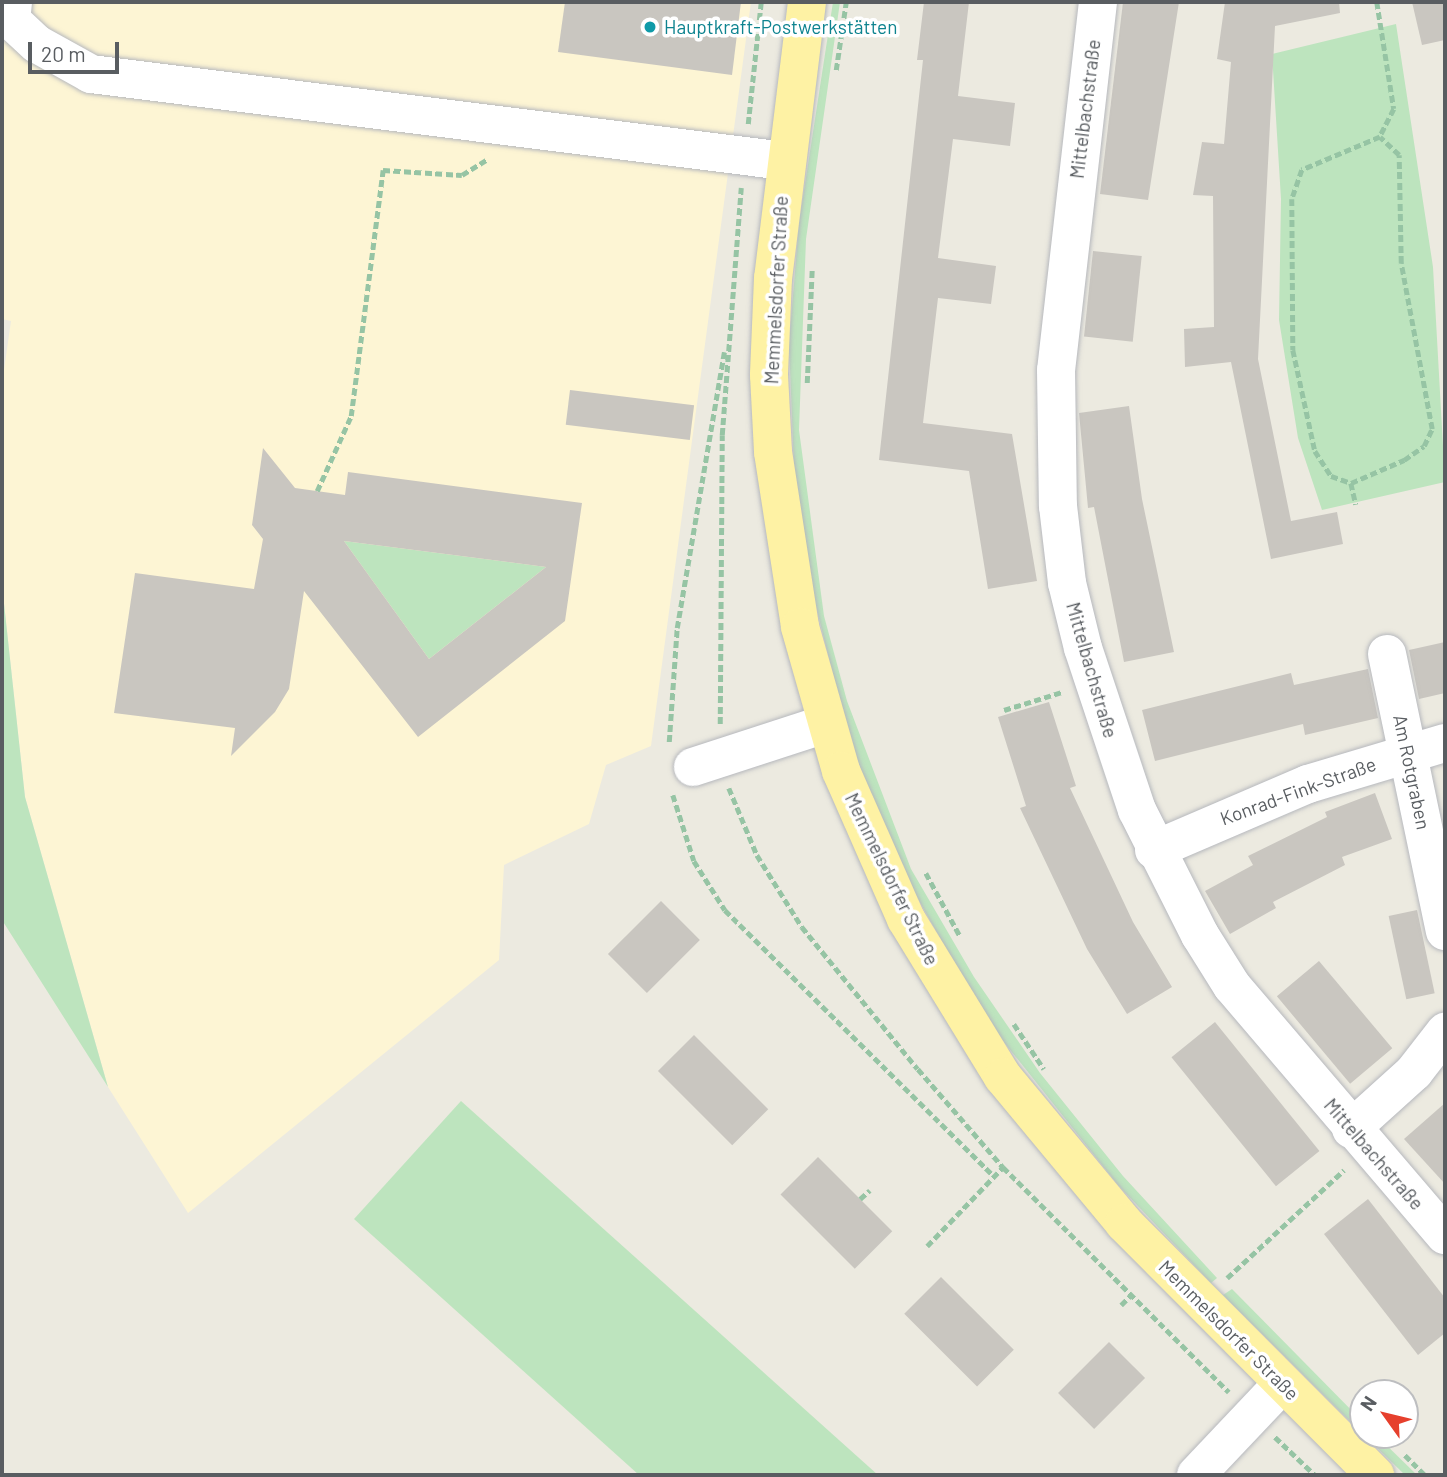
<!DOCTYPE html>
<meta charset="utf-8">
<style>
body{margin:0}
#map{position:relative;width:1447px;height:1477px;overflow:hidden;background:#eceae0;font-family:Barlow,sans-serif}
div>[style]{position:absolute}
.commercial>*{inset:0;background:#fdf5d4}
.green>*{inset:0;background:#bde4be}
.building>*{inset:0;background:#c9c6c0;transform-origin:0 0}
.path>*{height:4.5px;margin-top:-2.25px;transform-origin:0;background:repeating-linear-gradient(90deg,#96c4a4 0 7px,transparent 0 10.5px)}
.roads{filter:drop-shadow(0 0 2px #b6b8bd) drop-shadow(0 0 2px #b6b8bd)}
.minor>*{height:38px;margin:-19px;padding:0 19px;transform-origin:19px;border-radius:19px;background:#fff}
.major>*{height:38px;margin:-19px;padding:0 19px;transform-origin:19px;border-radius:19px;background:#fef2a4}
.dots>*{width:19px;height:19px;translate:-50% -50%;box-sizing:border-box;border:4px solid #fff;border-radius:50%}
span{translate:-50% -50%;white-space:nowrap;text-align:center;line-height:1.15;-webkit-text-stroke:7px #fff;paint-order:stroke}
.culture-label{font-size:19px;color:#0d838f}
.left{translate:0 -50%;text-align:left}
.street-label{font-size:19px;color:#595d61}
.frame{position:absolute;inset:0;border:4px solid #595d61;pointer-events:none}
.north{position:absolute;left:1349px;top:1379px;width:70px;height:70px;box-sizing:border-box;background:#fff;border:2px solid #bdbec0;border-radius:50%;rotate:304deg;font-size:19px;font-weight:700;line-height:28px;text-align:center;color:#595d61}
.north::after{content:'';display:block;margin:auto;width:24px;height:32px;background:#e6402d;clip-path:polygon(50% 0,100% 100%,50% 72%,0 100%)}
.scale{position:absolute;left:28px;top:42px;width:91px;height:32px;box-sizing:border-box;border:4px solid #595d61;border-top:0;padding-left:9px;font-size:21px;line-height:24px;white-space:nowrap;color:#595d61;-webkit-text-stroke:5px #fff;paint-order:stroke}
</style>
<div id="map">
<div class="commercial">
<div style="clip-path:polygon(2px 2px,751px 2px,651px 746px,606px 765px,589px 824px,504px 865px,499px 960px,188px 1213px,108px 1087px,25px 797px,2px 585px,2px 384px,11px 321px,2px 319px)"></div>
</div>
<div class="green">
<div style="clip-path:polygon(833px 2px,840px 2px,806px 239px,799px 430px,824px 616px,847px 701px,911px 869px,974px 977px,1040px 1073px,1123px 1176px,1217px 1278px,1211px 1283px,1118px 1185px,984px 1017px,887px 843px,846px 727px,809px 578px,794px 467px,789px 344px,799px 223px)"></div>
<div style="clip-path:polygon(1396px 24px,1433px 267px,1445px 482px,1322px 510px,1298px 438px,1279px 320px,1281px 199px,1272px 54px)"></div>
<div style="clip-path:polygon(344px 541px,546px 567px,429px 659px)"></div>
<div style="clip-path:polygon(2px 585px,25px 797px,108px 1087px,2px 920px)"></div>
<div style="clip-path:polygon(461px 1101px,878px 1475px,639px 1475px,354px 1219px)"></div>
<div style="clip-path:polygon(1232px 1289px,1363px 1422px,1363px 1434px,1223px 1295px)"></div>
<div style="clip-path:polygon(1364px 1435px,1376px 1435px,1417px 1475px,1405px 1475px)"></div>
</div>
<div class="building">
<div style="clip-path:polygon(565px 2px,741px 2px,732px 75px,558px 52px)"></div>
<div style="clip-path:polygon(924px 2px,969px 2px,958px 96px,1015px 103px,1010px 146px,953px 139px,938px 258px,996px 266px,991px 304px,938px 298px,923px 423px,1012px 434px,1037px 581px,988px 589px,969px 471px,879px 460px,923px 60px,917px 60px)"></div>
<div style="clip-path:polygon(1123px 2px,1179px 2px,1148px 200px,1100px 194px)"></div>
<div style="clip-path:polygon(1225px 2px,1339px 2px,1340px 13px,1275px 26px,1258px 359px,1291px 521px,1337px 512px,1343px 544px,1271px 559px,1231px 362px,1185px 367px,1184px 329px,1214px 327px,1213px 196px,1193px 195px,1202px 142px,1224px 144px,1231px 62px,1217px 59px)"></div>
<div style="clip-path:polygon(1412px 2px,1445px 2px,1445px 40px,1422px 45px)"></div>
<div style="left:1093px;top:251px;width:49px;height:86px;rotate:6deg"></div>
<div style="left:570px;top:390px;width:125px;height:35px;rotate:7deg"></div>
<div style="clip-path:polygon(1129px 406px,1142px 499px,1174px 652px,1124px 662px,1094px 507px,1088px 508px,1079px 413px)"></div>
<div style="clip-path:polygon(evenodd,263px 448px,295px 488px,345px 495px,348px 472px,582px 503px,565px 621px,418px 737px,304px 591px,289px 689px,275px 712px,231px 756px,235px 728px,114px 713px,135px 573px,254px 589px,263px 539px,252px 525px,263px 448px,344px 541px,546px 567px,429px 659px,344px 541px)"></div>
<div style="clip-path:polygon(1445px 642px,1445px 693px,1419px 699px,1409px 650px)"></div>
<div style="clip-path:polygon(1368px 669px,1378px 718px,1305px 735px,1303px 724px,1155px 761px,1142px 710px,1291px 673px,1294px 685px)"></div>
<div style="clip-path:polygon(1049px 702px,1076px 786px,1070px 788px,1133px 922px,1172px 987px,1127px 1014px,1087px 949px,1020px 808px,1026px 806px,998px 717px)"></div>
<div style="clip-path:polygon(1375px 793px,1392px 839px,1342px 857px,1345px 865px,1273px 902px,1276px 908px,1230px 934px,1205px 891px,1253px 865px,1248px 856px,1327px 817px,1325px 812px)"></div>
<div style="left:661px;top:901px;width:55px;height:75px;rotate:45deg"></div>
<div style="left:1417px;top:910px;width:85px;height:29px;rotate:78deg"></div>
<div style="left:1319px;top:961px;width:114px;height:55px;rotate:50deg"></div>
<div style="left:1215px;top:1022px;width:166px;height:56px;rotate:51deg"></div>
<div style="left:694px;top:1035px;width:105px;height:51px;rotate:45deg"></div>
<div style="clip-path:polygon(1445px 1103px,1445px 1184px,1404px 1139px)"></div>
<div style="left:818px;top:1157px;width:105px;height:53px;rotate:45deg"></div>
<div style="clip-path:polygon(1368px 1199px,1445px 1298px,1445px 1333px,1418px 1355px,1324px 1234px)"></div>
<div style="left:941px;top:1277px;width:103px;height:52px;rotate:45deg"></div>
<div style="left:1109px;top:1342px;width:51px;height:72px;rotate:45deg"></div>
</div>
<div class="path">
<div style="left:1377px;top:2px;width:108px;rotate:81deg"></div>
<div style="left:1394px;top:109px;width:31px;rotate:117deg"></div>
<div style="left:1380px;top:137px;width:85px;rotate:157.1deg"></div>
<div style="left:1302px;top:170px;width:31px;rotate:109deg"></div>
<div style="left:1292px;top:199px;width:151px;rotate:89.6deg"></div>
<div style="left:1293px;top:350px;width:103px;rotate:77.7deg"></div>
<div style="left:1315px;top:451px;width:30px;rotate:57deg"></div>
<div style="left:1331px;top:476px;width:21px;rotate:19deg"></div>
<div style="left:1351px;top:483px;width:58px;rotate:-23.5deg"></div>
<div style="left:1404px;top:460px;width:24px;rotate:-35deg"></div>
<div style="left:1424px;top:446px;width:19px;rotate:-65deg"></div>
<div style="left:1432px;top:429px;width:169px;rotate:-100.6deg"></div>
<div style="left:1401px;top:263px;width:108px;rotate:-91.1deg"></div>
<div style="left:1399px;top:155px;width:26px;rotate:-137deg"></div>
<div style="left:836px;top:70px;width:69px;rotate:-81.6deg"></div>
<div style="left:748px;top:124px;width:123px;rotate:-83.9deg"></div>
<div style="left:807px;top:383px;width:113px;rotate:-87.5deg"></div>
<div style="left:1351px;top:483px;width:22px;rotate:77deg"></div>
<div style="left:317px;top:491px;width:82px;rotate:-65.6deg"></div>
<div style="left:351px;top:416px;width:248px;rotate:-82.6deg"></div>
<div style="left:383px;top:170px;width:79px;rotate:3.6deg"></div>
<div style="left:462px;top:175px;width:31px;rotate:-32deg"></div>
<div style="left:1004px;top:710px;width:61px;rotate:-17.2deg"></div>
<div style="left:720px;top:724px;width:289px;rotate:-89.6deg"></div>
<div style="left:722px;top:435px;width:248px;rotate:-85.6deg"></div>
<div style="left:669px;top:742px;width:114px;rotate:-86deg"></div>
<div style="left:677px;top:628px;width:280px;rotate:-80.3deg"></div>
<div style="left:729px;top:788px;width:73px;rotate:67.3deg"></div>
<div style="left:757px;top:855px;width:85px;rotate:58deg"></div>
<div style="left:802px;top:927px;width:183px;rotate:50.8deg"></div>
<div style="left:918px;top:1069px;width:130px;rotate:49.1deg"></div>
<div style="left:1003px;top:1167px;width:319px;rotate:44.9deg"></div>
<div style="left:673px;top:795px;width:69px;rotate:72.3deg"></div>
<div style="left:694px;top:861px;width:58px;rotate:57.7deg"></div>
<div style="left:725px;top:910px;width:378px;rotate:44.7deg"></div>
<div style="left:926px;top:873px;width:72px;rotate:61.6deg"></div>
<div style="left:1014px;top:1024px;width:54px;rotate:56.3deg"></div>
<div style="left:860px;top:1199px;width:13px;rotate:-42deg"></div>
<div style="left:927px;top:1246px;width:110px;rotate:-46.1deg"></div>
<div style="left:1227px;top:1278px;width:159px;rotate:-42.7deg"></div>
<div style="left:1121px;top:1305px;width:13px;rotate:-45deg"></div>
<div style="left:1275px;top:1437px;width:55px;rotate:43.5deg"></div>
<div style="left:1405px;top:1455px;width:28px;rotate:45deg"></div>
</div>
<div class="roads">
<div class="minor">
<div style="left:13px;top:2px;width:18px;rotate:96deg"></div>
<div style="left:11px;top:20px;width:35px;rotate:43deg"></div>
<div style="left:37px;top:44px;width:62px;rotate:29.1deg"></div>
<div style="left:91px;top:74px;width:699px;rotate:7.15deg"></div>
<div style="left:1098px;top:2px;width:370px;rotate:96.5deg"></div>
<div style="left:1056px;top:370px;width:136px;rotate:89.2deg"></div>
<div style="left:1058px;top:506px;width:78px;rotate:83.3deg"></div>
<div style="left:1067px;top:583px;width:67px;rotate:76.2deg"></div>
<div style="left:1083px;top:648px;width:171px;rotate:71.6deg"></div>
<div style="left:1137px;top:810px;width:140px;rotate:63.3deg"></div>
<div style="left:1200px;top:935px;width:60px;rotate:57.9deg"></div>
<div style="left:1232px;top:986px;width:328px;rotate:49.5deg"></div>
<div style="left:1387px;top:654px;width:283px;rotate:78.2deg"></div>
<div style="left:693px;top:767px;width:139px;rotate:-18deg"></div>
<div style="left:1154px;top:850px;width:168px;rotate:-23.2deg"></div>
<div style="left:1308px;top:784px;width:143px;rotate:-16.7deg"></div>
<div style="left:1351px;top:1129px;width:85px;rotate:-42.1deg"></div>
<div style="left:1414px;top:1072px;width:51px;rotate:-52.2deg"></div>
<div style="left:1196px;top:1475px;width:125px;rotate:-46.6deg"></div>
</div>
<div class="major">
<div style="left:807px;top:2px;width:278px;rotate:97deg"></div>
<div style="left:773px;top:278px;width:97px;rotate:92.4deg"></div>
<div style="left:769px;top:375px;width:77px;rotate:87deg"></div>
<div style="left:773px;top:452px;width:177px;rotate:81.2deg"></div>
<div style="left:800px;top:627px;width:150px;rotate:74.1deg"></div>
<div style="left:841px;top:771px;width:162px;rotate:66.3deg"></div>
<div style="left:906px;top:919px;width:185px;rotate:58.5deg"></div>
<div style="left:1003px;top:1077px;width:190px;rotate:50.3deg"></div>
<div style="left:1124px;top:1223px;width:356px;rotate:45.1deg"></div>
</div>
</div>
<div class="dots">
<div style="left:650px;top:27px;background:#0f9aa8"></div>
</div>
<div class="culture-label">
<span class="left" style="left:664px;top:27px">Hauptkraft-Postwerkstätten</span>
</div>
<div class="street-label">
<span style="left:1085px;top:109px;rotate:-83deg">Mittelbachstraße</span>
<span style="left:776px;top:290px;rotate:-87deg">Memmelsdorfer Straße</span>
<span style="left:1092px;top:670px;rotate:74deg">Mittelbachstraße</span>
<span style="left:1412px;top:772px;rotate:78deg">Am Rotgraben</span>
<span style="left:1298px;top:791px;rotate:-20deg">Konrad-Fink-Straße</span>
<span style="left:892px;top:879px;rotate:64deg">Memmelsdorfer Straße</span>
<span style="left:1374px;top:1154px;rotate:49deg">Mittelbachstraße</span>
<span style="left:1229px;top:1330px;rotate:45deg">Memmelsdorfer Straße</span>
</div>
<div class="frame"></div>
<div class="north">N</div>
<div class="scale">20 m</div>
</div>
